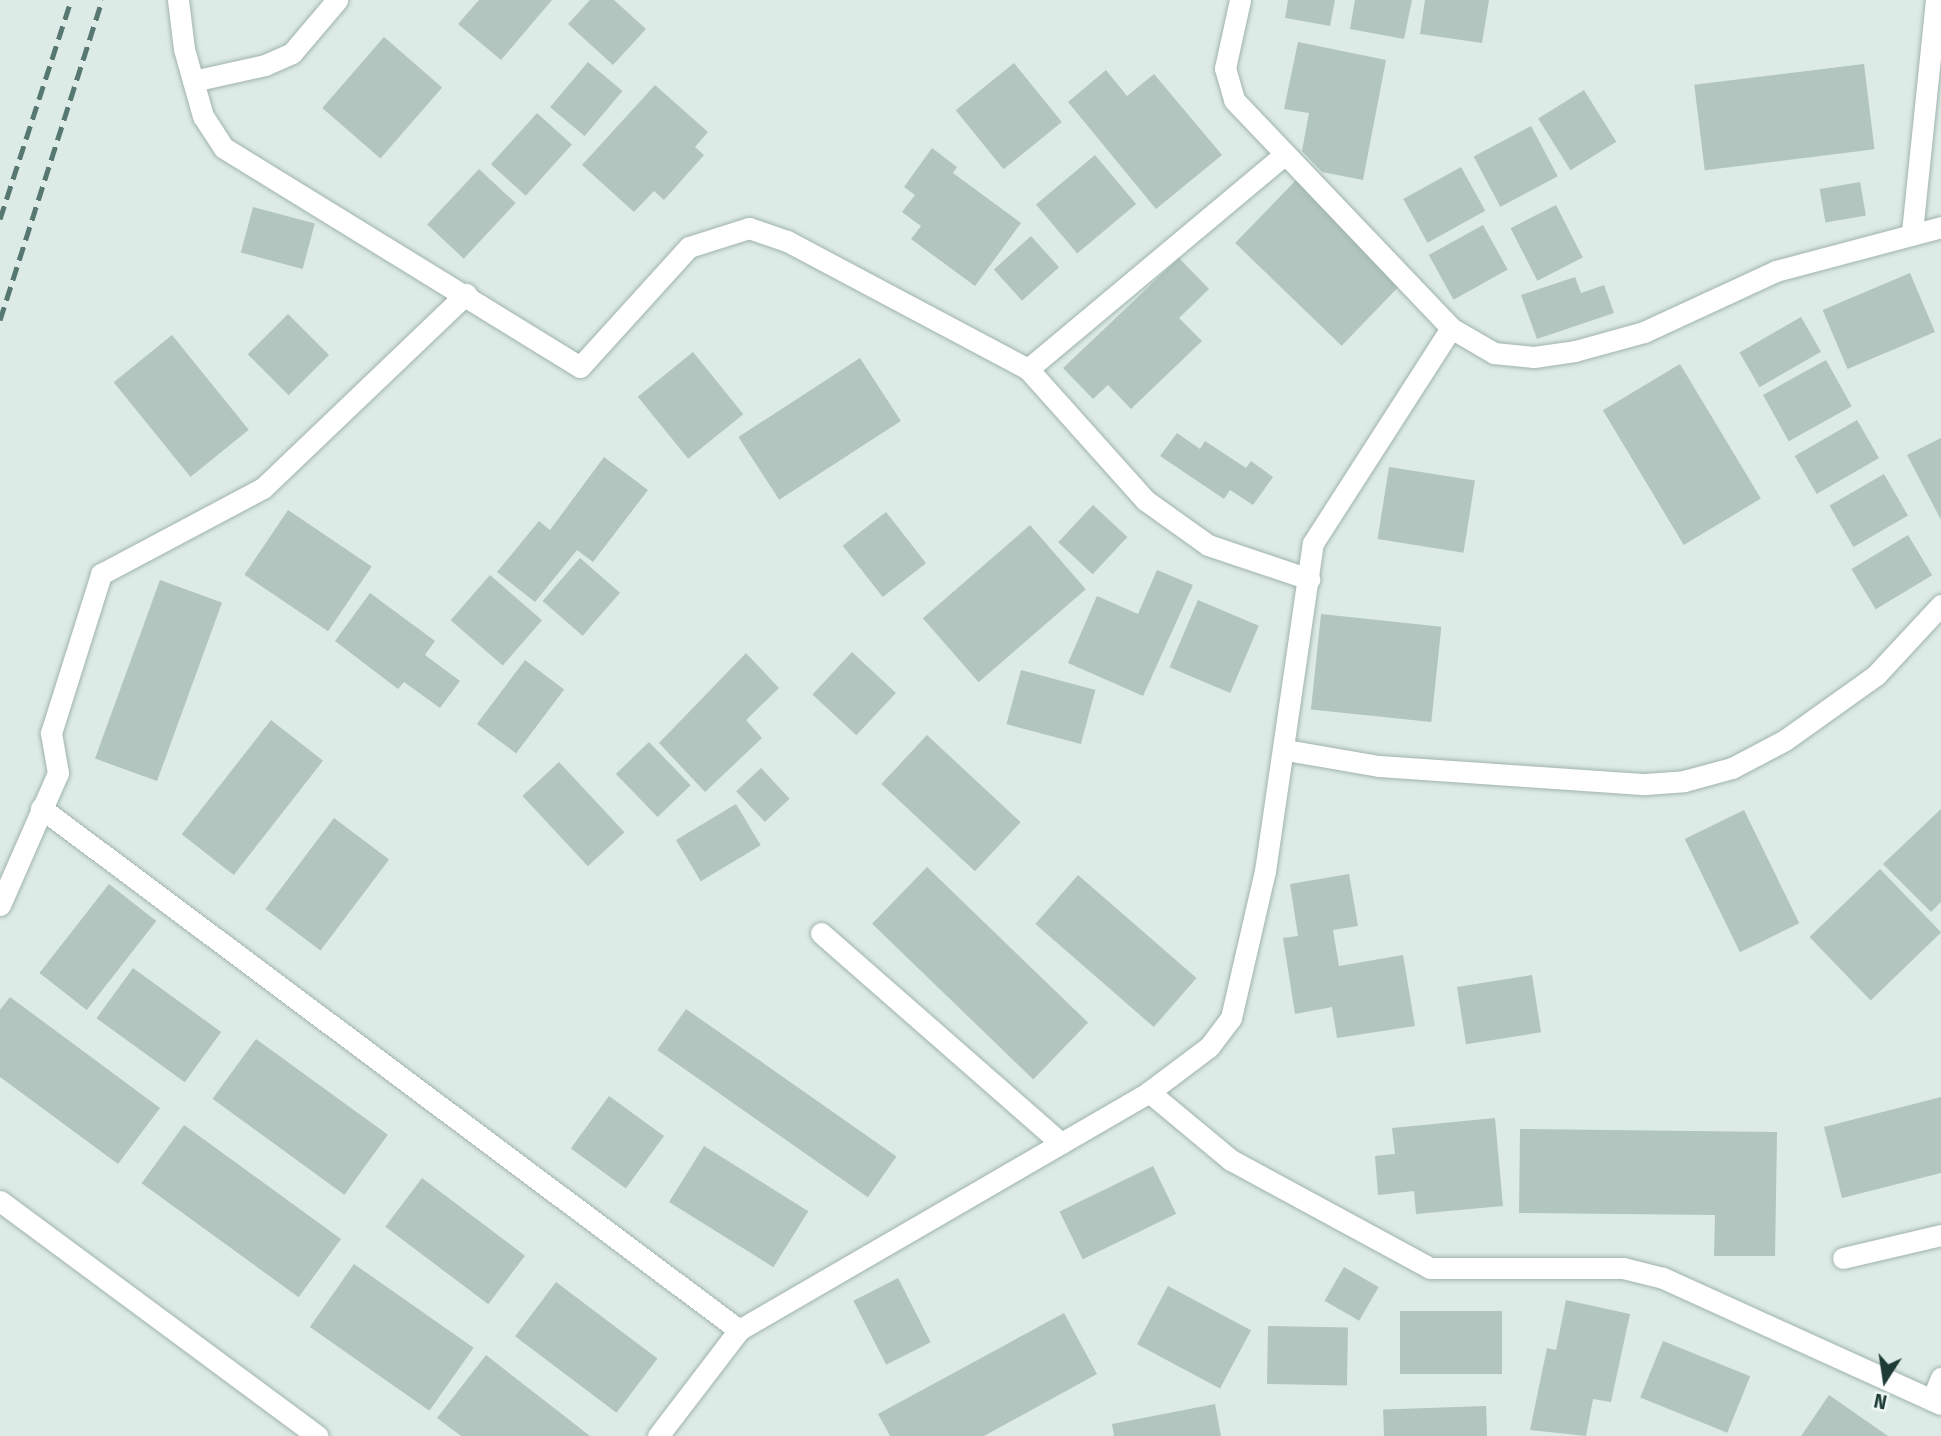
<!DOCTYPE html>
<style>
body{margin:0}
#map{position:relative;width:1941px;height:1436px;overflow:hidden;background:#ddebe6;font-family:"Fira Sans",sans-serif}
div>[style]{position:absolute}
.building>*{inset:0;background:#b2c5bf;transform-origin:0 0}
.roads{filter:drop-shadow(0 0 2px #a0b3ae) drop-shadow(0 0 2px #a0b3ae)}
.minor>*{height:21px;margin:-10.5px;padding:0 10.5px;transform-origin:10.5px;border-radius:10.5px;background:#fff}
.rail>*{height:5px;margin-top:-2.5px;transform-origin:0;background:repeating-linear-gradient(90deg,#577771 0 14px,transparent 0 21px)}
span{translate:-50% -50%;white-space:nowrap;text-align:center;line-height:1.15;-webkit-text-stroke:7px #edf7f3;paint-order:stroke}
.north{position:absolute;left:1850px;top:1345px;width:70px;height:70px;-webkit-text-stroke:5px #edf7f3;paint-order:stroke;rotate:192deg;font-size:19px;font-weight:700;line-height:28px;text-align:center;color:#1e3b36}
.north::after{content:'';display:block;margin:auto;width:24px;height:32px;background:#1e3b36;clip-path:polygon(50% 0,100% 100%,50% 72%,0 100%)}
</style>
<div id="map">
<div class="building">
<div style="clip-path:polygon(479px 0,552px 0,501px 60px,458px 24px)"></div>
<div style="clip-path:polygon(590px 0,614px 0,646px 29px,613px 65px,568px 24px)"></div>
<div style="clip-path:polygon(1288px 0,1335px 0,1330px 26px,1285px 18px)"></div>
<div style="clip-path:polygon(1355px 0,1412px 0,1404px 39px,1350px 29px)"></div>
<div style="clip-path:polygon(1425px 0,1489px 0,1482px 43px,1420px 34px)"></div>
<div style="left:384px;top:37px;width:77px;height:94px;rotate:41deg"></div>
<div style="clip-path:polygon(1298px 42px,1386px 60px,1363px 180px,1322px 172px,1302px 151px,1309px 113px,1284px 109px)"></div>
<div style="left:588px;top:62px;width:45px;height:59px;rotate:40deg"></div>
<div style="left:1014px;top:63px;width:76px;height:75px;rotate:51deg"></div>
<div style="left:1864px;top:64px;width:86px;height:171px;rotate:83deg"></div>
<div style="clip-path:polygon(1106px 70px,1127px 96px,1154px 74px,1222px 155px,1156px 209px,1068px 102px)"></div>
<div style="clip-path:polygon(655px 85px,708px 132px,695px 147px,704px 155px,664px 200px,654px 191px,634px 212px,582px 165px)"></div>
<div style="left:1584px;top:90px;width:61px;height:54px;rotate:58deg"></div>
<div style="left:537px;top:113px;width:47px;height:69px;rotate:42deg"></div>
<div style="left:1531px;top:126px;width:57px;height:65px;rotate:62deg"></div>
<div style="clip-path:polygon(932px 148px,957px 167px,953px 173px,1021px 223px,975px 286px,911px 239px,921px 226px,902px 212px,915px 195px,904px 187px)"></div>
<div style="left:1095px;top:155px;width:64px;height:77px;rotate:50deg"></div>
<div style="left:1461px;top:167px;width:50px;height:66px;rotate:61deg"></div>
<div style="left:479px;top:169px;width:50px;height:76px;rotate:43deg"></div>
<div style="left:1297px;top:179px;width:148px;height:89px;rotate:44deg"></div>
<div style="left:1860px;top:182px;width:34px;height:41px;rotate:80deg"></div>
<div style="left:1556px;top:205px;width:59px;height:51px;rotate:63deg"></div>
<div style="left:253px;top:207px;width:64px;height:47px;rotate:15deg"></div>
<div style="left:1483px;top:225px;width:51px;height:62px;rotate:61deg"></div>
<div style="left:1031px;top:236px;width:42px;height:50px;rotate:48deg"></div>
<div style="clip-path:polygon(1179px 258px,1209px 289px,1179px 318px,1202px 341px,1131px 409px,1108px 385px,1093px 399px,1063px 368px)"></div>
<div style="left:1910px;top:273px;width:64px;height:95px;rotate:67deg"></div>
<div style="clip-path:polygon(1575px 277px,1581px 293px,1604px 285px,1614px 313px,1537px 339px,1521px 295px)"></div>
<div style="left:288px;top:314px;width:58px;height:57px;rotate:45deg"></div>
<div style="left:1801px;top:317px;width:40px;height:71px;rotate:60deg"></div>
<div style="left:172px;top:335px;width:122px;height:75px;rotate:51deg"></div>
<div style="left:693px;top:352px;width:80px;height:71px;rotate:51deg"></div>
<div style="left:860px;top:358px;width:75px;height:145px;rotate:57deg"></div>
<div style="left:1826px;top:360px;width:53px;height:72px;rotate:61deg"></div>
<div style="left:1680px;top:364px;width:157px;height:90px;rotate:59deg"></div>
<div style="left:1857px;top:420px;width:44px;height:72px;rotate:60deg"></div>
<div style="clip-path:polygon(1177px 433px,1200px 449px,1205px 441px,1246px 468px,1251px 461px,1273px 477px,1253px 505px,1230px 490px,1224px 499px,1160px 456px)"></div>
<div style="clip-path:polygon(1941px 438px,1941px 520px,1907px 455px)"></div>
<div style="clip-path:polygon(604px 457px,648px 490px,593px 562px,577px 550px,535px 602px,497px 572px,539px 521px,550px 530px)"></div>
<div style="left:1389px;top:467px;width:87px;height:73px;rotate:9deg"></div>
<div style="left:1884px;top:474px;width:48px;height:63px;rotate:60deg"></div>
<div style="left:1093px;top:505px;width:47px;height:51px;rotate:43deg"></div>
<div style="left:288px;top:510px;width:101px;height:78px;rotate:34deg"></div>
<div style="left:886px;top:512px;width:65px;height:55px;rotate:52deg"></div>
<div style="left:1030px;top:525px;width:85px;height:142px;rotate:49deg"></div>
<div style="left:1908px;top:535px;width:47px;height:66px;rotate:59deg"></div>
<div style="left:580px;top:558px;width:53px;height:57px;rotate:41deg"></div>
<div style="clip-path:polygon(1157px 570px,1193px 585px,1143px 696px,1068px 663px,1097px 596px,1138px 614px)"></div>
<div style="left:490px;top:575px;width:69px;height:60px;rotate:41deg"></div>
<div style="left:160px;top:580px;width:66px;height:190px;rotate:20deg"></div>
<div style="clip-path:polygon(370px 593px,435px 641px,425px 655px,460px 681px,440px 708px,404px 682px,398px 689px,335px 641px)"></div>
<div style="left:1198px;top:600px;width:66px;height:73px;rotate:23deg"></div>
<div style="left:1321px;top:614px;width:121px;height:96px;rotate:6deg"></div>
<div style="left:852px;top:652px;width:60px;height:58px;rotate:43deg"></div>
<div style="clip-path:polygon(746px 653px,779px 688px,746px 720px,762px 738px,705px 792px,659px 743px)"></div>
<div style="left:525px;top:660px;width:49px;height:80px;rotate:37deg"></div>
<div style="left:1021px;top:670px;width:77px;height:56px;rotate:15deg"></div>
<div style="left:271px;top:720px;width:66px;height:145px;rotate:38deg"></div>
<div style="left:927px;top:735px;width:128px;height:67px;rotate:43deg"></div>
<div style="left:649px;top:742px;width:60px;height:46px;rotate:46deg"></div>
<div style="left:559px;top:762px;width:96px;height:50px;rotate:47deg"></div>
<div style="left:761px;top:768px;width:42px;height:34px;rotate:47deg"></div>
<div style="left:736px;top:804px;width:48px;height:70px;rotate:59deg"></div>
<div style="clip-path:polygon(1941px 809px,1941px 902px,1931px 912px,1883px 864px)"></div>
<div style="left:1744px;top:810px;width:126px;height:66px;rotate:64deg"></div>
<div style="left:334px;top:818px;width:69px;height:114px;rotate:37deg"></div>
<div style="left:927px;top:867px;width:224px;height:79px;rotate:44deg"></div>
<div style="left:1880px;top:869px;width:88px;height:98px;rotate:46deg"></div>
<div style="clip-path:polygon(1349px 874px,1358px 926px,1333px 930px,1339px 966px,1403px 955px,1415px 1026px,1337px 1038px,1332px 1007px,1295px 1014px,1283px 938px,1298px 936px,1290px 884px)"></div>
<div style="left:1078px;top:875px;width:157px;height:65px;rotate:41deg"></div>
<div style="left:109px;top:884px;width:60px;height:113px;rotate:38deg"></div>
<div style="left:133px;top:968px;width:109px;height:62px;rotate:36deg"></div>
<div style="left:1532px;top:975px;width:58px;height:76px;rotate:81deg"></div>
<div style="clip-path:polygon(10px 997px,160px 1108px,118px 1164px,0 1077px,0 1010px)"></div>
<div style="left:686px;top:1009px;width:257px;height:50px;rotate:35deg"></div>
<div style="left:256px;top:1039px;width:163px;height:74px;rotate:36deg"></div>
<div style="left:609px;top:1096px;width:68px;height:65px;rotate:36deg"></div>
<div style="clip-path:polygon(1941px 1097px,1941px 1173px,1842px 1198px,1824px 1127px)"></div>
<div style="clip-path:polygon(1495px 1118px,1503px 1206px,1416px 1214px,1414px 1191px,1378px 1195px,1375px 1156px,1395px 1154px,1392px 1128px)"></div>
<div style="left:184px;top:1125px;width:194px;height:72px;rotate:36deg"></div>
<div style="clip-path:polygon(1520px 1129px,1777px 1132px,1775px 1256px,1714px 1256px,1715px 1215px,1519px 1213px)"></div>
<div style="left:704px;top:1146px;width:123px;height:66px;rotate:32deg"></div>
<div style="left:1153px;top:1166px;width:53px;height:104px;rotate:64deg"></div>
<div style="left:422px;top:1178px;width:129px;height:61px;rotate:37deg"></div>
<div style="left:354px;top:1264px;width:146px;height:77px;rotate:35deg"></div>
<div style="left:1344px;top:1267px;width:40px;height:39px;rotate:30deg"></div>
<div style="left:898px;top:1278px;width:72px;height:50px;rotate:63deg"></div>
<div style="left:556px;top:1282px;width:127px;height:68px;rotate:37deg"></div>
<div style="left:1168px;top:1286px;width:94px;height:66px;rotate:28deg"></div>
<div style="clip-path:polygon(1566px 1300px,1630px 1314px,1611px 1402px,1593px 1399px,1586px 1436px,1530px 1430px,1547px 1348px,1556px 1350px)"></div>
<div style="left:1400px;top:1311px;width:102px;height:63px"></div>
<div style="clip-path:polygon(1064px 1313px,1097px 1374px,984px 1436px,890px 1436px,878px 1414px)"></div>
<div style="left:1268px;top:1326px;width:80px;height:58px;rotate:1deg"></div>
<div style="left:1663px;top:1341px;width:94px;height:61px;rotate:22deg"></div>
<div style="clip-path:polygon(486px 1355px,590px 1436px,461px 1436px,437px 1418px)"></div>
<div style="clip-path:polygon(1829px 1395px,1888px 1436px,1801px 1436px)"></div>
<div style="clip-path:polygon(1215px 1404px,1221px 1436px,1114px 1436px,1112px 1424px)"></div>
<div style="left:1486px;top:1406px;width:30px;height:103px;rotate:88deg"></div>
</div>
<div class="roads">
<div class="minor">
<div style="left:178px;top:0;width:49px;rotate:83deg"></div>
<div style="left:184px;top:49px;width:70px;rotate:74.2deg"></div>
<div style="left:203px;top:116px;width:38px;rotate:57deg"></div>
<div style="left:224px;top:148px;width:418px;rotate:31.6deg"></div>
<div style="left:580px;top:367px;width:162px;rotate:-47.8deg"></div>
<div style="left:689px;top:247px;width:63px;rotate:-17.6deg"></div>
<div style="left:749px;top:228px;width:40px;rotate:18.9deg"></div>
<div style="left:787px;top:241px;width:273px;rotate:28deg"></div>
<div style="left:1028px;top:369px;width:176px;rotate:48.2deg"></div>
<div style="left:1145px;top:500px;width:77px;rotate:35.5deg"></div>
<div style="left:1208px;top:545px;width:107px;rotate:18.6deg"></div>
<div style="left:1240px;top:0;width:70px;rotate:102.4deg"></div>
<div style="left:1225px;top:68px;width:33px;rotate:74deg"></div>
<div style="left:1234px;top:100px;width:315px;rotate:46.4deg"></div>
<div style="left:1451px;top:328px;width:50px;rotate:30.2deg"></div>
<div style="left:1494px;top:353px;width:40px;rotate:5.7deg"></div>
<div style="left:1534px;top:357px;width:41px;rotate:-8.3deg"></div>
<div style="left:1575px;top:351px;width:72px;rotate:-15.4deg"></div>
<div style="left:1644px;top:332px;width:145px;rotate:-24.8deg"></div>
<div style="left:1776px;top:271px;width:171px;rotate:-14.9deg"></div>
<div style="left:193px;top:81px;width:74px;rotate:-12.5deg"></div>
<div style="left:265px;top:65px;width:30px;rotate:-24deg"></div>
<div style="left:292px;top:53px;width:70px;rotate:-49.7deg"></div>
<div style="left:1912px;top:232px;width:233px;rotate:-84.1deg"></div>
<div style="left:1028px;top:369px;width:334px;rotate:-39.9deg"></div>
<div style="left:1286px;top:750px;width:94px;rotate:9.8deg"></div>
<div style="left:1379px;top:766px;width:267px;rotate:3.9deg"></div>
<div style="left:1645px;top:784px;width:39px;rotate:-4deg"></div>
<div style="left:1684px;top:781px;width:50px;rotate:-15.2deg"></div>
<div style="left:1732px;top:768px;width:60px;rotate:-27.8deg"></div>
<div style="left:1785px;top:740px;width:112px;rotate:-35.5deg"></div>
<div style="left:1876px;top:675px;width:96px;rotate:-47.1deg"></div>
<div style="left:41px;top:808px;width:872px;rotate:36.79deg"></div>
<div style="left:0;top:905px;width:144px;rotate:-66.3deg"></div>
<div style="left:58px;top:773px;width:41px;rotate:-99.9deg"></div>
<div style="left:51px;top:733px;width:167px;rotate:-72.5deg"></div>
<div style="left:101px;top:574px;width:183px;rotate:-28deg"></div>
<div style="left:263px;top:488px;width:281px;rotate:-43.7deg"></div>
<div style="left:821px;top:933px;width:319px;rotate:41.2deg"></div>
<div style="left:1149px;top:1092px;width:75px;rotate:-36.9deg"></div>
<div style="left:1209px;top:1047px;width:36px;rotate:-53deg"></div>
<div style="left:1231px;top:1018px;width:151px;rotate:-77deg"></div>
<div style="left:1265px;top:871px;width:331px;rotate:-81.7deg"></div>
<div style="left:1313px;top:543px;width:255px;rotate:-57.3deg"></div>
<div style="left:0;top:1201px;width:395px;rotate:36.5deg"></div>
<div style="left:1843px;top:1258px;width:101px;rotate:-13.2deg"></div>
<div style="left:1932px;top:1400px;width:24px;rotate:-68deg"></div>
<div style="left:658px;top:1436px;width:133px;rotate:-52.6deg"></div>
<div style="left:739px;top:1330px;width:474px;rotate:-30.1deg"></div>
<div style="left:1149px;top:1092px;width:107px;rotate:39.7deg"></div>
<div style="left:1231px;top:1160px;width:226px;rotate:28.5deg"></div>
<div style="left:1430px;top:1268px;width:193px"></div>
<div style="left:1623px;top:1268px;width:41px;rotate:14deg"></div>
<div style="left:1663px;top:1278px;width:305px;rotate:24.4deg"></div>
</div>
</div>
<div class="rail">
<div style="left:0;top:219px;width:230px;rotate:-72deg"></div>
<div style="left:0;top:320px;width:336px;rotate:-72.3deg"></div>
</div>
<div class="north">N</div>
</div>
